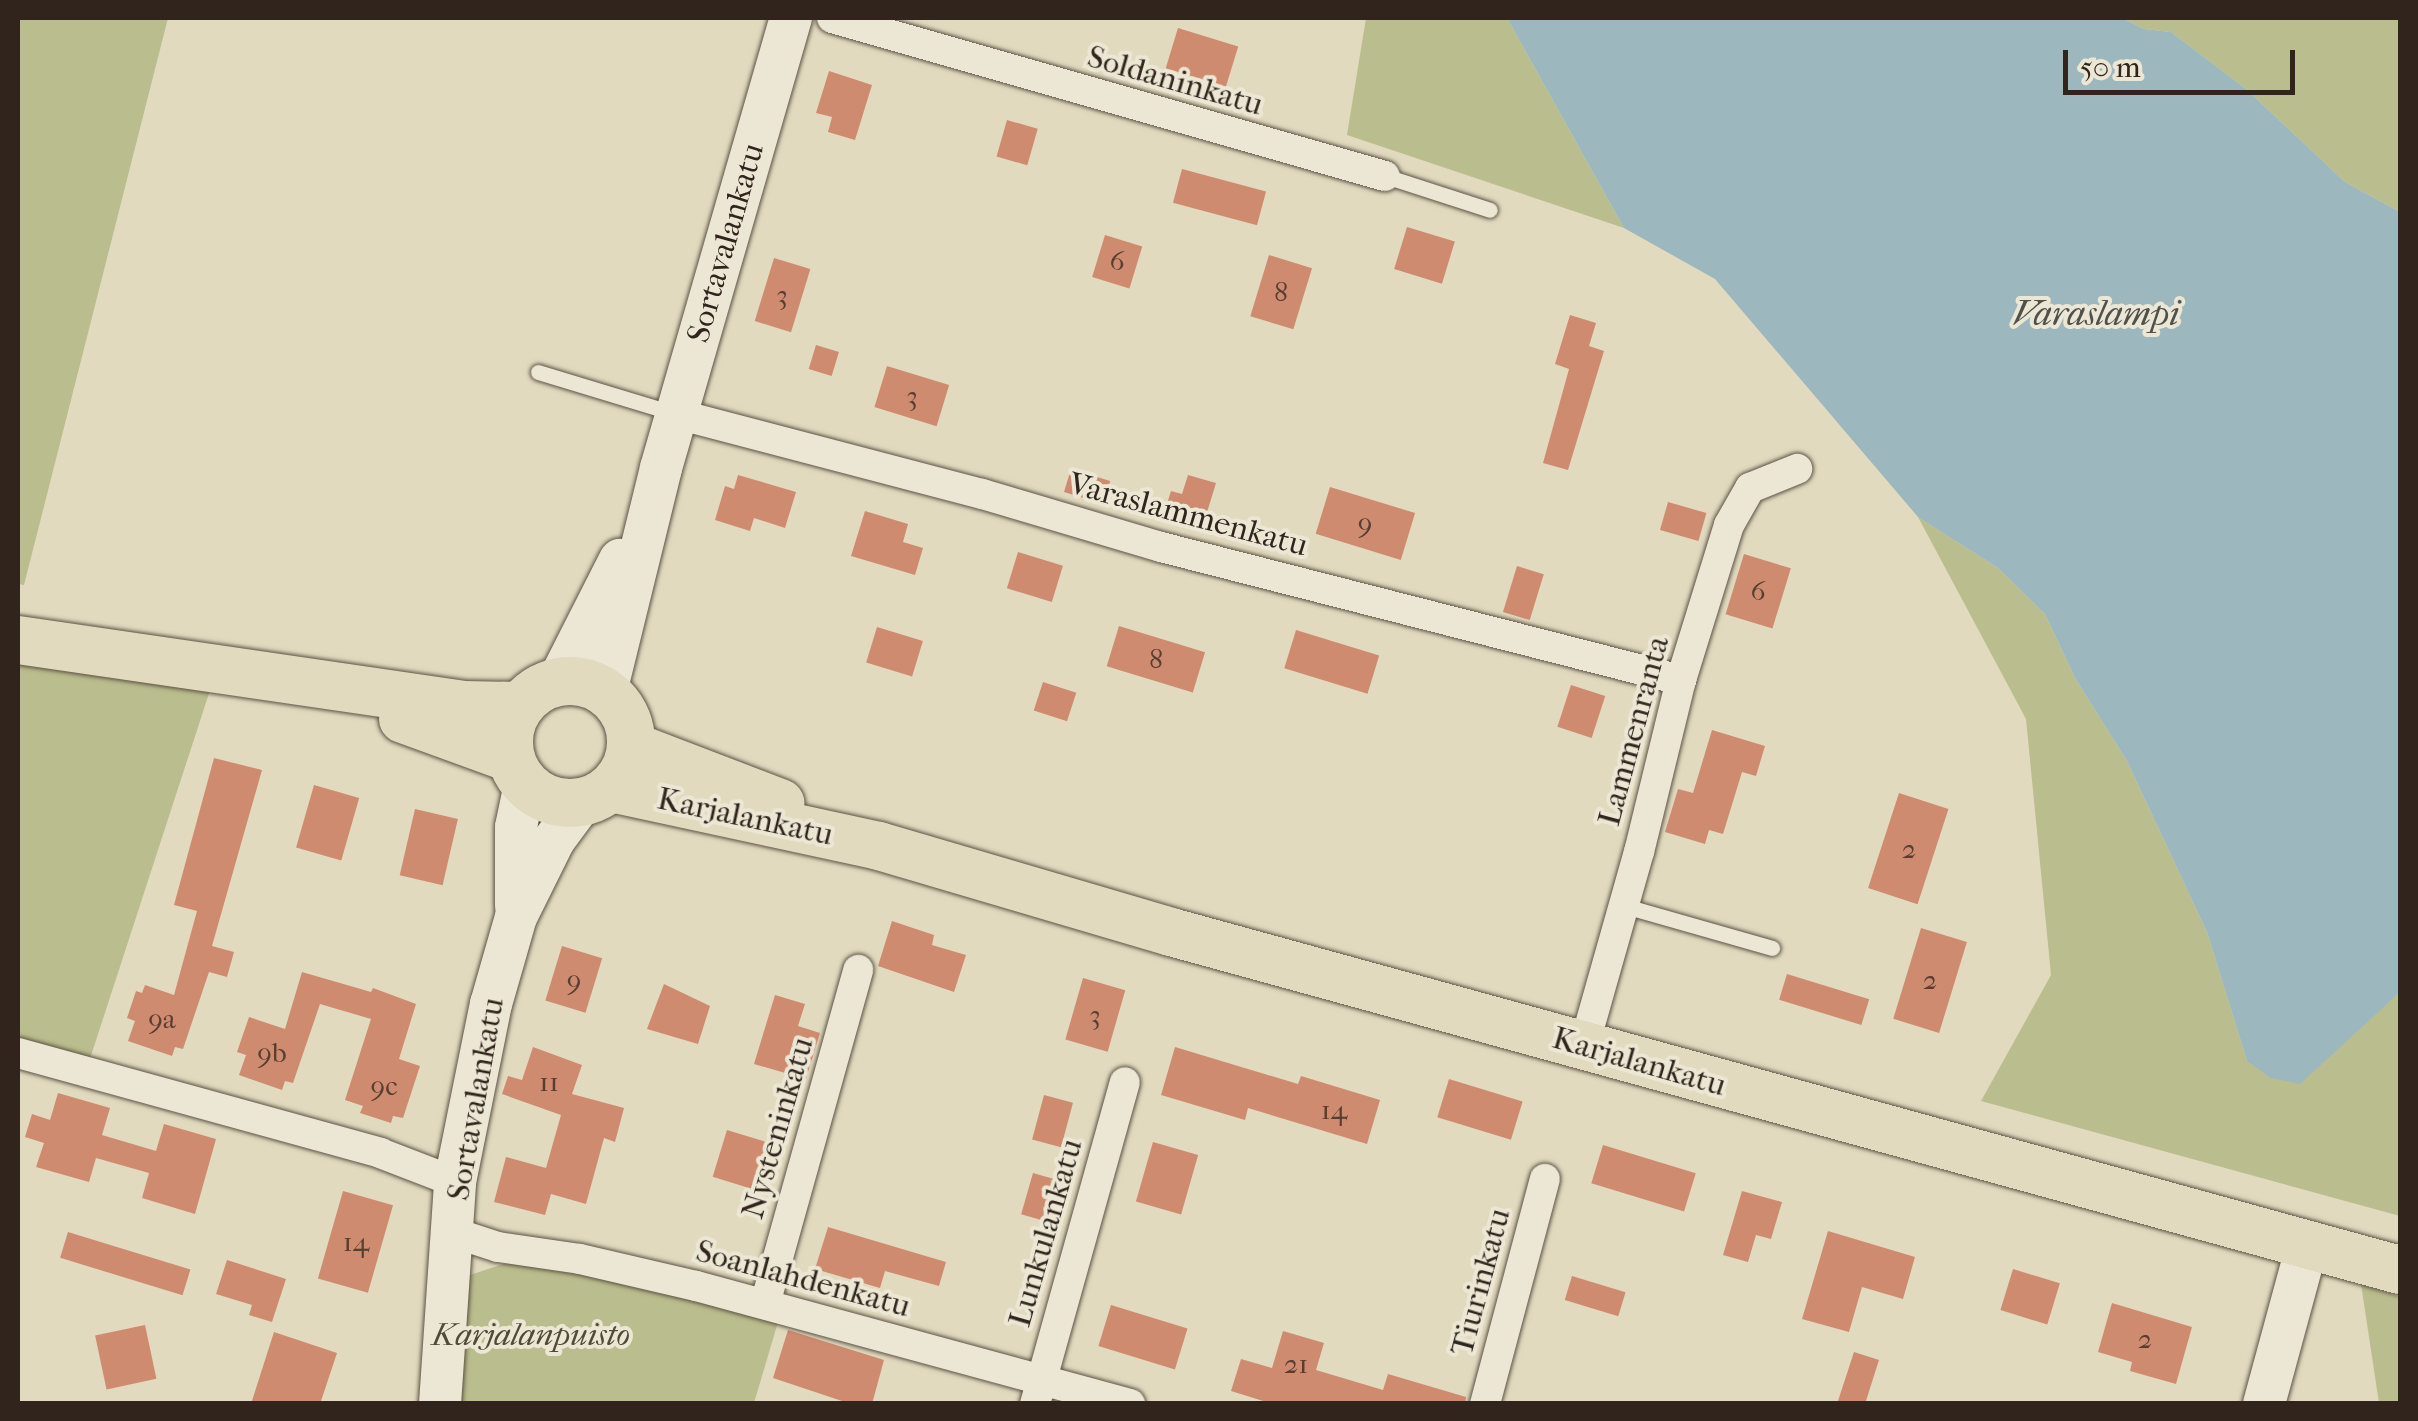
<!DOCTYPE html>
<style>
body{margin:0}
#map{position:relative;width:2418px;height:1421px;overflow:hidden;background:#e2dabf;font-family:"IM FELL French Canon",serif}
div>[style]{position:absolute}
.green>*{inset:0;background:#babd8d}
.water>*{inset:0;background:#9cb7be}
.building>*{inset:0;background:#ce8b70;transform-origin:0 0}
.roads{filter:drop-shadow(0 0 2px #5c5245) drop-shadow(0 0 2px #5c5245)}
.lane>*{height:15px;margin:-7.5px;padding:0 7.5px;transform-origin:7.5px;border-radius:7.5px;background:#ece7d5}
.street>*{height:30px;margin:-15px;padding:0 15px;transform-origin:15px;border-radius:15px;background:#ece7d5}
.secondary>*{height:42px;margin:-21px;padding:0 21px;transform-origin:21px;border-radius:21px;background:#ece7d5}
.primary>*{height:48px;margin:-24px;padding:0 24px;transform-origin:24px;border-radius:24px;background:#e2dabf}
.primary>.ring{margin:-24px;padding:0;box-sizing:content-box;background:none;border:48px solid #e2dabf;border-radius:50%}
span{translate:-50% -50%;white-space:nowrap;text-align:center;line-height:1.15;-webkit-text-stroke:8px #ece7d5;paint-order:stroke}
.number-label{font-size:28px;color:#583e31}
.number-label span{-webkit-text-stroke-width:0}
.street-label{font-size:32px;color:#30241c}
.park-label{font-size:32px;color:#524a38;font-style:italic}
.water-label{font-size:35px;color:#50504d;font-style:italic}
.frame{position:absolute;inset:0;border:20px solid #30241c;pointer-events:none}
.scale{position:absolute;left:2063px;top:50px;width:232px;height:45px;box-sizing:border-box;border:5px solid #30241c;border-top:0;padding-left:12px;font-size:30px;line-height:35px;white-space:nowrap;color:#30241c;-webkit-text-stroke:8px #ece7d5;paint-order:stroke}
</style>
<div id="map">
<div class="green">
<div style="clip-path:polygon(18px 18px,168px 18px,24px 585px,18px 584px)"></div>
<div style="clip-path:polygon(1366px 18px,1507px 18px,1624px 228px,1347px 135px)"></div>
<div style="clip-path:polygon(2122px 18px,2400px 18px,2400px 212px,2345px 182px,2246px 89px,2171px 32px,2144px 29px)"></div>
<div style="clip-path:polygon(1918px 517px,1998px 568px,2045px 614px,2075px 678px,2127px 761px,2207px 932px,2247px 1061px,2339px 1046px,2400px 992px,2400px 1216px,1981px 1101px,2051px 975px,2026px 719px)"></div>
<div style="clip-path:polygon(18px 650px,214px 678px,87px 1068px,18px 1048px)"></div>
<div style="clip-path:polygon(512px 1261px,633px 1282px,778px 1322px,754px 1403px,459px 1404px,464px 1277px)"></div>
<div style="clip-path:polygon(2361px 1284px,2400px 1297px,2400px 1403px,2379px 1403px)"></div>
</div>
<div class="water">
<div style="clip-path:polygon(1507px 18px,2122px 18px,2144px 29px,2171px 32px,2246px 89px,2345px 182px,2400px 212px,2400px 992px,2300px 1084px,2271px 1078px,2247px 1061px,2207px 932px,2127px 761px,2075px 678px,2045px 614px,1998px 568px,1918px 517px,1715px 279px,1624px 228px)"></div>
</div>
<div class="building">
<div style="left:1178px;top:28px;width:63px;height:42px;rotate:17deg"></div>
<div style="clip-path:polygon(829px 71px,872px 85px,855px 140px,828px 132px,832px 117px,816px 113px)"></div>
<div style="left:1007px;top:120px;width:32px;height:38px;rotate:16deg"></div>
<div style="left:1182px;top:169px;width:87px;height:35px;rotate:15deg"></div>
<div style="left:1407px;top:227px;width:50px;height:44px;rotate:17deg"></div>
<div style="left:1105px;top:235px;width:39px;height:44px;rotate:17deg"></div>
<div style="left:1269px;top:255px;width:45px;height:64px;rotate:17deg"></div>
<div style="left:774px;top:258px;width:38px;height:66px;rotate:17deg"></div>
<div style="clip-path:polygon(1570px 315px,1596px 323px,1589px 346px,1604px 351px,1568px 470px,1543px 463px,1569px 369px,1555px 364px)"></div>
<div style="left:816px;top:345px;width:24px;height:25px;rotate:17deg"></div>
<div style="left:887px;top:366px;width:65px;height:43px;rotate:17deg"></div>
<div style="left:1071px;top:469px;width:41px;height:24px;rotate:17deg"></div>
<div style="clip-path:polygon(738px 475px,796px 492px,785px 528px,754px 518px,750px 531px,715px 520px,725px 486px,734px 489px)"></div>
<div style="clip-path:polygon(1188px 475px,1216px 483px,1201px 532px,1162px 520px,1171px 491px,1182px 494px)"></div>
<div style="left:1330px;top:487px;width:89px;height:49px;rotate:17deg"></div>
<div style="left:1668px;top:502px;width:40px;height:29px;rotate:16deg"></div>
<div style="clip-path:polygon(865px 511px,908px 524px,903px 542px,923px 548px,915px 575px,851px 556px)"></div>
<div style="left:1018px;top:552px;width:47px;height:38px;rotate:17deg"></div>
<div style="left:1744px;top:554px;width:49px;height:63px;rotate:17deg"></div>
<div style="left:1517px;top:566px;width:28px;height:48px;rotate:17deg"></div>
<div style="left:1119px;top:626px;width:90px;height:42px;rotate:17deg"></div>
<div style="left:877px;top:627px;width:48px;height:37px;rotate:17deg"></div>
<div style="left:1296px;top:630px;width:87px;height:40px;rotate:17deg"></div>
<div style="left:1043px;top:682px;width:35px;height:30px;rotate:18deg"></div>
<div style="left:1571px;top:685px;width:36px;height:44px;rotate:18deg"></div>
<div style="clip-path:polygon(1712px 730px,1765px 746px,1756px 776px,1742px 772px,1723px 834px,1709px 830px,1705px 844px,1665px 832px,1678px 789px,1693px 793px)"></div>
<div style="clip-path:polygon(214px 758px,262px 770px,212px 946px,234px 952px,227px 977px,209px 972px,183px 1049px,175px 1047px,172px 1056px,128px 1041px,135px 1021px,127px 1018px,136px 991px,142px 993px,145px 985px,174px 995px,197px 911px,174px 905px)"></div>
<div style="left:314px;top:785px;width:47px;height:65px;rotate:16deg"></div>
<div style="left:1899px;top:793px;width:52px;height:100px;rotate:18deg"></div>
<div style="left:415px;top:809px;width:44px;height:68px;rotate:13deg"></div>
<div style="clip-path:polygon(892px 921px,934px 935px,932px 945px,966px 955px,954px 992px,878px 966px)"></div>
<div style="left:1921px;top:928px;width:48px;height:95px;rotate:17deg"></div>
<div style="left:562px;top:946px;width:42px;height:57px;rotate:17deg"></div>
<div style="clip-path:polygon(302px 972px,371px 992px,373px 988px,416px 1004px,399px 1059px,420px 1066px,403px 1118px,393px 1116px,391px 1123px,360px 1113px,363px 1106px,345px 1100px,371px 1019px,320px 1004px,293px 1083px,285px 1081px,282px 1090px,239px 1075px,246px 1055px,237px 1052px,249px 1017px,285px 1029px)"></div>
<div style="left:1787px;top:974px;width:86px;height:27px;rotate:17deg"></div>
<div style="left:1083px;top:978px;width:44px;height:64px;rotate:16deg"></div>
<div style="clip-path:polygon(664px 984px,710px 1006px,698px 1044px,647px 1029px)"></div>
<div style="clip-path:polygon(775px 995px,805px 1004px,798px 1026px,820px 1033px,806px 1079px,754px 1064px)"></div>
<div style="clip-path:polygon(533px 1047px,582px 1065px,572px 1094px,624px 1108px,615px 1142px,604px 1138px,586px 1204px,551px 1194px,545px 1215px,494px 1202px,506px 1157px,546px 1168px,561px 1115px,502px 1094px,508px 1076px,522px 1080px)"></div>
<div style="clip-path:polygon(1175px 1047px,1298px 1084px,1301px 1076px,1380px 1100px,1367px 1144px,1248px 1108px,1245px 1120px,1161px 1095px)"></div>
<div style="left:1449px;top:1079px;width:77px;height:40px;rotate:17deg"></div>
<div style="clip-path:polygon(58px 1093px,110px 1108px,102px 1135px,156px 1151px,164px 1124px,216px 1139px,195px 1214px,142px 1198px,149px 1173px,96px 1158px,89px 1182px,36px 1167px,44px 1143px,25px 1137px,32px 1114px,50px 1120px)"></div>
<div style="left:1044px;top:1095px;width:30px;height:46px;rotate:15deg"></div>
<div style="left:727px;top:1130px;width:48px;height:49px;rotate:17deg"></div>
<div style="left:1153px;top:1142px;width:47px;height:62px;rotate:16deg"></div>
<div style="left:1603px;top:1145px;width:97px;height:40px;rotate:17deg"></div>
<div style="left:1033px;top:1173px;width:40px;height:43px;rotate:16deg"></div>
<div style="left:343px;top:1191px;width:52px;height:91px;rotate:16deg"></div>
<div style="clip-path:polygon(1742px 1191px,1782px 1202px,1771px 1239px,1756px 1235px,1748px 1262px,1723px 1255px)"></div>
<div style="clip-path:polygon(828px 1227px,946px 1262px,939px 1286px,885px 1271px,880px 1288px,815px 1269px)"></div>
<div style="clip-path:polygon(1828px 1231px,1915px 1257px,1903px 1299px,1862px 1287px,1849px 1332px,1802px 1319px)"></div>
<div style="left:68px;top:1232px;width:128px;height:27px;rotate:17deg"></div>
<div style="clip-path:polygon(227px 1260px,286px 1279px,272px 1322px,249px 1315px,252px 1305px,216px 1294px)"></div>
<div style="left:2013px;top:1269px;width:49px;height:43px;rotate:17deg"></div>
<div style="left:1572px;top:1276px;width:56px;height:25px;rotate:17deg"></div>
<div style="clip-path:polygon(2112px 1303px,2192px 1327px,2176px 1384px,2130px 1371px,2132px 1362px,2098px 1352px)"></div>
<div style="left:1111px;top:1305px;width:80px;height:43px;rotate:17deg"></div>
<div style="left:145px;top:1325px;width:55px;height:51px;rotate:78deg"></div>
<div style="clip-path:polygon(788px 1330px,884px 1360px,872px 1404px,851px 1404px,773px 1378px)"></div>
<div style="clip-path:polygon(1283px 1331px,1324px 1343px,1316px 1370px,1383px 1390px,1388px 1374px,1466px 1397px,1465px 1404px,1273px 1404px,1231px 1391px,1241px 1359px,1272px 1368px)"></div>
<div style="clip-path:polygon(274px 1332px,337px 1353px,320px 1404px,251px 1404px)"></div>
<div style="clip-path:polygon(1854px 1352px,1879px 1360px,1865px 1404px,1837px 1404px)"></div>
</div>
<div class="roads">
<div class="lane">
<div style="left:1385px;top:176px;width:110px;rotate:17.9deg"></div>
<div style="left:538px;top:372px;width:141px;rotate:16.9deg"></div>
<div style="left:1625px;top:906px;width:153px;rotate:15.9deg"></div>
</div>
<div class="street">
<div style="left:832px;top:18px;width:575px;rotate:15.95deg"></div>
<div style="left:677px;top:414px;width:315px;rotate:14.7deg"></div>
<div style="left:982px;top:494px;width:187px;rotate:16.5deg"></div>
<div style="left:1161px;top:547px;width:537px;rotate:14.35deg"></div>
<div style="left:1584px;top:1046px;width:202px;rotate:-74.2deg"></div>
<div style="left:1639px;top:852px;width:177px;rotate:-76.3deg"></div>
<div style="left:1681px;top:680px;width:162px;rotate:-72.8deg"></div>
<div style="left:1729px;top:525px;width:43px;rotate:-60.4deg"></div>
<div style="left:1750px;top:488px;width:51px;rotate:-22deg"></div>
<div style="left:18px;top:1053px;width:376px;rotate:15.4deg"></div>
<div style="left:380px;top:1153px;width:80px;rotate:21.1deg"></div>
<div style="left:455px;top:1233px;width:45px;rotate:18deg"></div>
<div style="left:498px;top:1247px;width:83px;rotate:8.3deg"></div>
<div style="left:580px;top:1259px;width:119px;rotate:13.1deg"></div>
<div style="left:696px;top:1286px;width:450px;rotate:15.2deg"></div>
<div style="left:765px;top:1304px;width:347px;rotate:-74.4deg"></div>
<div style="left:1035px;top:1404px;width:334px;rotate:-74.4deg"></div>
<div style="left:1485px;top:1404px;width:233px;rotate:-75.1deg"></div>
</div>
<div class="secondary">
<div style="left:558px;top:682px;width:137px;rotate:-63.1deg"></div>
<div style="left:606px;top:692px;width:231px;rotate:-76.2deg"></div>
<div style="left:661px;top:468px;width:468px;rotate:-73.9deg"></div>
<div style="left:516px;top:906px;width:79px;rotate:-90deg"></div>
<div style="left:516px;top:827px;width:44px;rotate:-78.2deg"></div>
<div style="left:440px;top:1404px;width:223px;rotate:-86.1deg"></div>
<div style="left:455px;top:1182px;width:182px;rotate:-78.6deg"></div>
<div style="left:491px;top:1004px;width:91px;rotate:-74deg"></div>
<div style="left:516px;top:917px;width:86px;rotate:-63.7deg"></div>
<div style="left:554px;top:840px;width:47px;rotate:-53.6deg"></div>
<div style="left:2264px;top:1404px;width:164px;rotate:-74.8deg"></div>
</div>
<div class="primary">
<div style="left:18px;top:640px;width:451px;rotate:8.3deg"></div>
<div style="left:464px;top:705px;width:56px;rotate:1deg"></div>
<div class="ring" style="left:509px;top:681px;width:74px;height:74px"></div>
<div style="left:403px;top:719px;width:114px;rotate:20deg"></div>
<div style="left:631px;top:746px;width:160px;rotate:20.9deg"></div>
<div style="left:611px;top:788px;width:274px;rotate:12.2deg"></div>
<div style="left:879px;top:846px;width:304px;rotate:16.4deg"></div>
<div style="left:1171px;top:932px;width:1275px;rotate:15.38deg"></div>
</div>
</div>
<div class="number-label">
<span style="left:1117px;top:261px">6</span>
<span style="left:1281px;top:292px">8</span>
<span style="left:782px;top:295px">3</span>
<span style="left:912px;top:396px">3</span>
<span style="left:1365px;top:523px">9</span>
<span style="left:1758px;top:591px">6</span>
<span style="left:1156px;top:659px">8</span>
<span style="left:1909px;top:849px">2</span>
<span style="left:574px;top:980px">9</span>
<span style="left:1930px;top:980px">2</span>
<span style="left:1095px;top:1015px">3</span>
<span style="left:162px;top:1019px">9a</span>
<span style="left:272px;top:1053px">9b</span>
<span style="left:549px;top:1082px">11</span>
<span style="left:384px;top:1086px">9c</span>
<span style="left:1334px;top:1110px">14</span>
<span style="left:356px;top:1242px">14</span>
<span style="left:2145px;top:1339px">2</span>
<span style="left:1296px;top:1364px">21</span>
</div>
<div class="street-label">
<span style="left:1175px;top:81px;rotate:16deg">Soldaninkatu</span>
<span style="left:726px;top:243px;rotate:-74deg">Sortavalankatu</span>
<span style="left:1188px;top:515px;rotate:15deg">Varaslammenkatu</span>
<span style="left:1634px;top:731px;rotate:-75deg">Lammenranta</span>
<span style="left:745px;top:817px;rotate:12deg">Karjalankatu</span>
<span style="left:1639px;top:1062px;rotate:16deg">Karjalankatu</span>
<span style="left:476px;top:1099px;rotate:-80deg">Sortavalankatu</span>
<span style="left:778px;top:1128px;rotate:-74deg">Nysteninkatu</span>
<span style="left:1046px;top:1233px;rotate:-74deg">Lunkulankatu</span>
<span style="left:803px;top:1279px;rotate:15deg">Soanlahdenkatu</span>
<span style="left:1481px;top:1282px;rotate:-75deg">Tiurinkatu</span>
</div>
<div class="park-label">
<span style="left:531px;top:1335px">Karjalanpuisto</span>
</div>
<div class="water-label">
<span style="left:2096px;top:314px">Varaslampi</span>
</div>
<div class="frame"></div>
<div class="scale">50 m</div>
</div>
